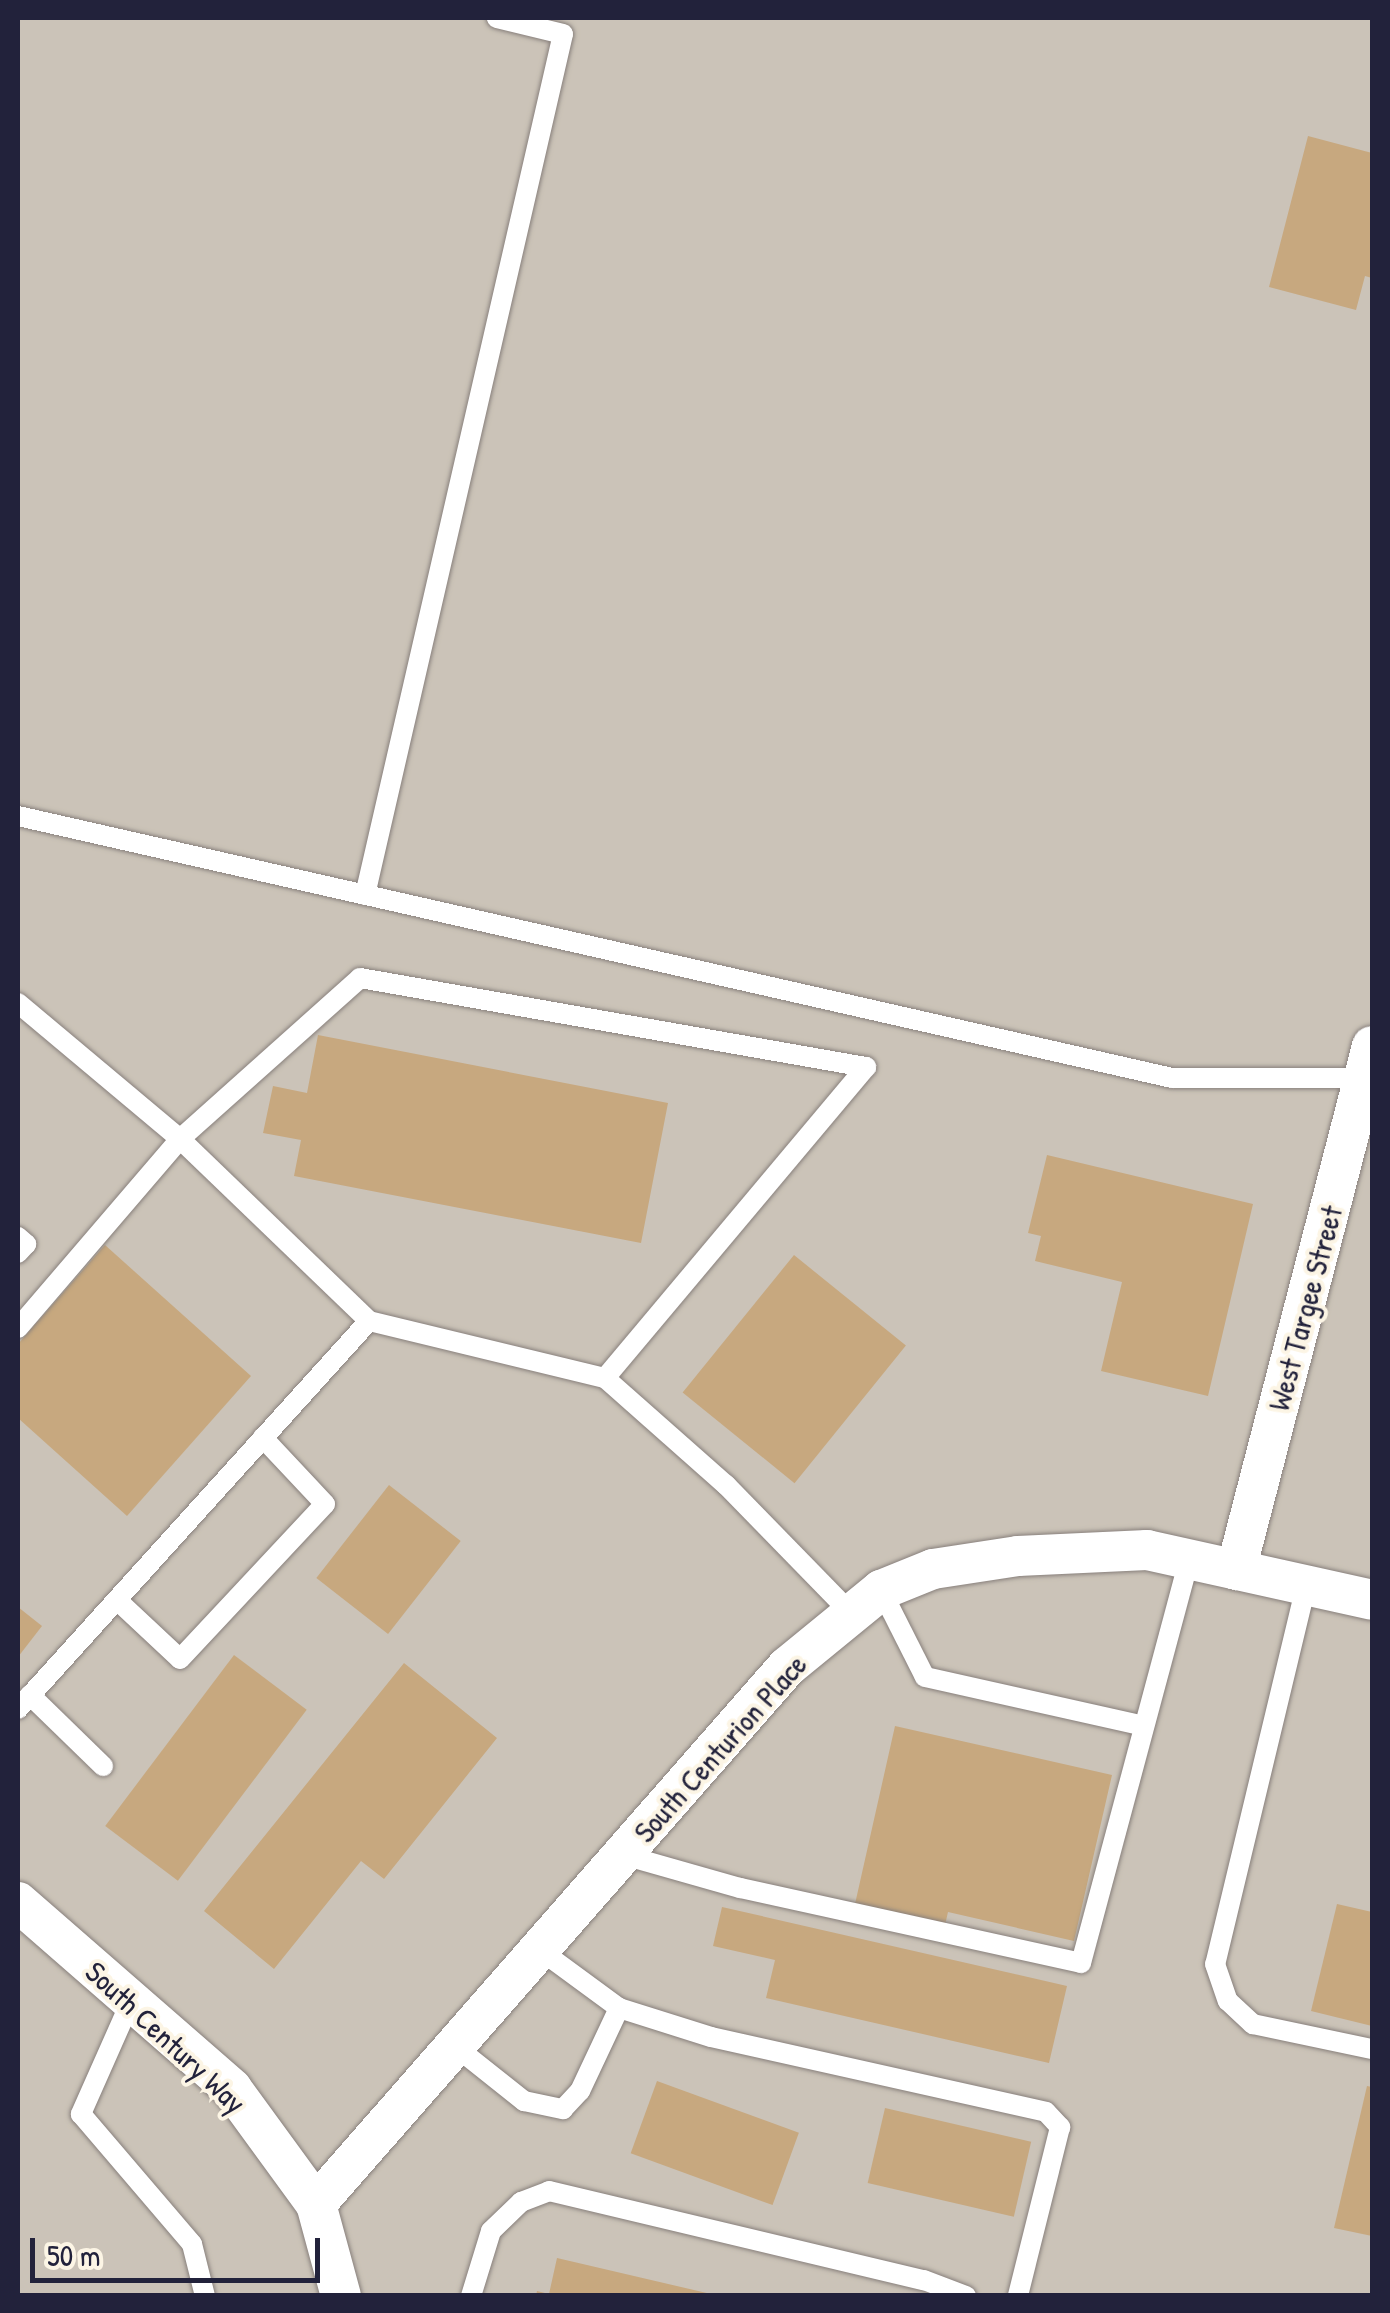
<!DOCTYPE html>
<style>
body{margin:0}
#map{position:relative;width:1390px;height:2313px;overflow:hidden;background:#eddfbd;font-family:"Patrick Hand",sans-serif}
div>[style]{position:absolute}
.industrial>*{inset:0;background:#cbc3b8;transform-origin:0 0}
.building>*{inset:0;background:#c7a87f;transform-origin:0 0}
.roads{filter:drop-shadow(0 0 2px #88807c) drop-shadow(0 0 2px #88807c)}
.lane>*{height:20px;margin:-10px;padding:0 10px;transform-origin:10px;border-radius:10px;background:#fff}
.street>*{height:40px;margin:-20px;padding:0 20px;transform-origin:20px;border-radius:20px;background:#fff}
span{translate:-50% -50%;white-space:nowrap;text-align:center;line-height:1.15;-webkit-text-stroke:8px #fcf5e5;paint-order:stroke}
.street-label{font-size:30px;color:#22223b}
.frame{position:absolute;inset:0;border:20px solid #22223b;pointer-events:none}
.scale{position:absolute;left:30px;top:2238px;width:290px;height:45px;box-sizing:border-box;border:5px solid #22223b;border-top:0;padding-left:12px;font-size:30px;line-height:35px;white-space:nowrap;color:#22223b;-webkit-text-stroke:8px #fcf5e5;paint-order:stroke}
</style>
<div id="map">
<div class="industrial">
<div style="left:18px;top:18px;width:1354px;height:2277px"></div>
</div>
<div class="building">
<div style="clip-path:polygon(1308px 136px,1372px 153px,1372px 278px,1365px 276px,1356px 310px,1269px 287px)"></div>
<div style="clip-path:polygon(318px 1035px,668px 1103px,641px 1243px,294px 1176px,301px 1140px,263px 1133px,273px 1086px,307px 1093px)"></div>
<div style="clip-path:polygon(1047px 1155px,1253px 1204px,1208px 1396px,1101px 1371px,1122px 1282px,1035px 1261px,1041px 1236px,1028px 1233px)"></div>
<div style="clip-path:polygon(105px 1245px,251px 1376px,127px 1516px,18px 1418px,18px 1344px)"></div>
<div style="left:794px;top:1255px;width:144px;height:177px;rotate:39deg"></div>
<div style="left:389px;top:1485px;width:91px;height:118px;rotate:38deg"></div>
<div style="clip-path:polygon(18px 1607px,42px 1626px,18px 1657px)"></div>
<div style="left:234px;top:1655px;width:91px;height:214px;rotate:37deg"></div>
<div style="clip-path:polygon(404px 1663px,497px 1738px,384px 1879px,361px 1861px,274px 1969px,204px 1911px)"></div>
<div style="clip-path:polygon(895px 1726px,1112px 1775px,1074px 1941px,948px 1912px,945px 1925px,855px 1904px)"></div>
<div style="clip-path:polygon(1337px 1904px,1372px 1912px,1372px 2026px,1311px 2011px)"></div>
<div style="clip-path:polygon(722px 1907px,1067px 1986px,1049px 2063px,766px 1998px,775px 1960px,713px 1946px)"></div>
<div style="left:657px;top:2081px;width:151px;height:77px;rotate:20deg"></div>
<div style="clip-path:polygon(1367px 2086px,1372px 2087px,1372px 2236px,1334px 2228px)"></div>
<div style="left:885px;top:2108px;width:150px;height:77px;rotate:13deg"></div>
<div style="clip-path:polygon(557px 2258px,711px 2294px,711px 2296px,536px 2296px,537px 2291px,549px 2294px)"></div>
</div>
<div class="roads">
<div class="lane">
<div style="left:18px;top:816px;width:1183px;rotate:12.79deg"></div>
<div style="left:1172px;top:1078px;width:194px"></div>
<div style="left:365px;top:895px;width:883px;rotate:-77.05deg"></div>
<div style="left:563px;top:34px;width:68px;rotate:-166.4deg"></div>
<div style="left:18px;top:1003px;width:212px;rotate:40deg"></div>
<div style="left:180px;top:1139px;width:262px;rotate:43.9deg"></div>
<div style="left:369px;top:1321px;width:243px;rotate:13.6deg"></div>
<div style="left:605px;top:1378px;width:162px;rotate:41.5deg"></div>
<div style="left:726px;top:1485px;width:180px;rotate:45.7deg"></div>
<div style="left:18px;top:1237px;width:11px;rotate:41deg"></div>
<div style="left:26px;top:1244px;width:12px;rotate:132deg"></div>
<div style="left:18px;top:1328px;width:249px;rotate:-49.4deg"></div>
<div style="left:180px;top:1139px;width:241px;rotate:-41.8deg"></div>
<div style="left:360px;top:978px;width:514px;rotate:9.98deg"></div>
<div style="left:866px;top:1067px;width:406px;rotate:130deg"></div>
<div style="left:1306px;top:1586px;width:389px;rotate:103.5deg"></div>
<div style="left:1215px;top:1964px;width:39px;rotate:71deg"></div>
<div style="left:1228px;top:2001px;width:34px;rotate:43deg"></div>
<div style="left:1253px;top:2024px;width:122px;rotate:11.9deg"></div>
<div style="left:881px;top:1590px;width:97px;rotate:63.2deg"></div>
<div style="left:925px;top:1677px;width:224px;rotate:12.6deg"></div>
<div style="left:117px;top:1600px;width:86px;rotate:43.1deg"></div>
<div style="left:180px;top:1659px;width:212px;rotate:-46.9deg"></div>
<div style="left:325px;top:1504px;width:91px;rotate:-133.2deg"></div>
<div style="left:30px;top:1695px;width:102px;rotate:44.2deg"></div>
<div style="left:18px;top:1709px;width:523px;rotate:-47.87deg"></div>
<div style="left:624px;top:1855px;width:121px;rotate:15.9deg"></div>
<div style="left:740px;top:1888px;width:349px;rotate:12.4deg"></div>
<div style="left:1081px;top:1963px;width:417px;rotate:-75deg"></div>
<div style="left:540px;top:1950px;width:98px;rotate:36.3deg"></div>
<div style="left:619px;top:2008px;width:96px;rotate:17.5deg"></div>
<div style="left:711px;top:2037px;width:343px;rotate:12.6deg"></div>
<div style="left:1046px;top:2112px;width:21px;rotate:47deg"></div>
<div style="left:1060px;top:2127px;width:174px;rotate:104deg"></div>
<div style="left:131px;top:2001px;width:124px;rotate:113.9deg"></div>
<div style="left:81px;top:2114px;width:171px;rotate:49.5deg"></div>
<div style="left:192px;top:2244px;width:54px;rotate:76deg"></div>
<div style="left:456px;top:2047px;width:87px;rotate:38.5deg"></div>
<div style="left:524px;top:2101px;width:40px;rotate:12deg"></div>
<div style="left:563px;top:2109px;width:25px;rotate:-47deg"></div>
<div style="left:580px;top:2091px;width:92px;rotate:-64.8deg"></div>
<div style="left:471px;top:2296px;width:68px;rotate:-72.9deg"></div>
<div style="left:491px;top:2231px;width:42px;rotate:-44deg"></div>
<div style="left:521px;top:2202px;width:30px;rotate:-21deg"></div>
<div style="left:549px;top:2191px;width:385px;rotate:13.4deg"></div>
<div style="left:924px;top:2280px;width:45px;rotate:20.9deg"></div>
</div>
<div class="street">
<div style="left:1236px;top:1570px;width:541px;rotate:-75.45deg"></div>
<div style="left:18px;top:1902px;width:284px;rotate:41.1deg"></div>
<div style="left:232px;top:2089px;width:142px;rotate:53.9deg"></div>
<div style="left:316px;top:2204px;width:95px;rotate:74.8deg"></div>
<div style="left:316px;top:2204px;width:714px;rotate:-48.75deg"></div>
<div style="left:787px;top:1667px;width:122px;rotate:-39.3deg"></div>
<div style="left:881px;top:1590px;width:56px;rotate:-22deg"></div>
<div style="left:933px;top:1569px;width:86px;rotate:-8.7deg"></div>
<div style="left:1018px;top:1556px;width:129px;rotate:-2.7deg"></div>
<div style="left:1147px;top:1550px;width:230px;rotate:12.5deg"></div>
</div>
</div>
<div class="street-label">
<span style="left:1305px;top:1308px;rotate:-75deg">West Targee Street</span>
<span style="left:720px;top:1748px;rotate:-48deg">South Centurion Place</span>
<span style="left:166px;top:2037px;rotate:43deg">South Century Way</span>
</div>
<div class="frame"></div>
<div class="scale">50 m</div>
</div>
